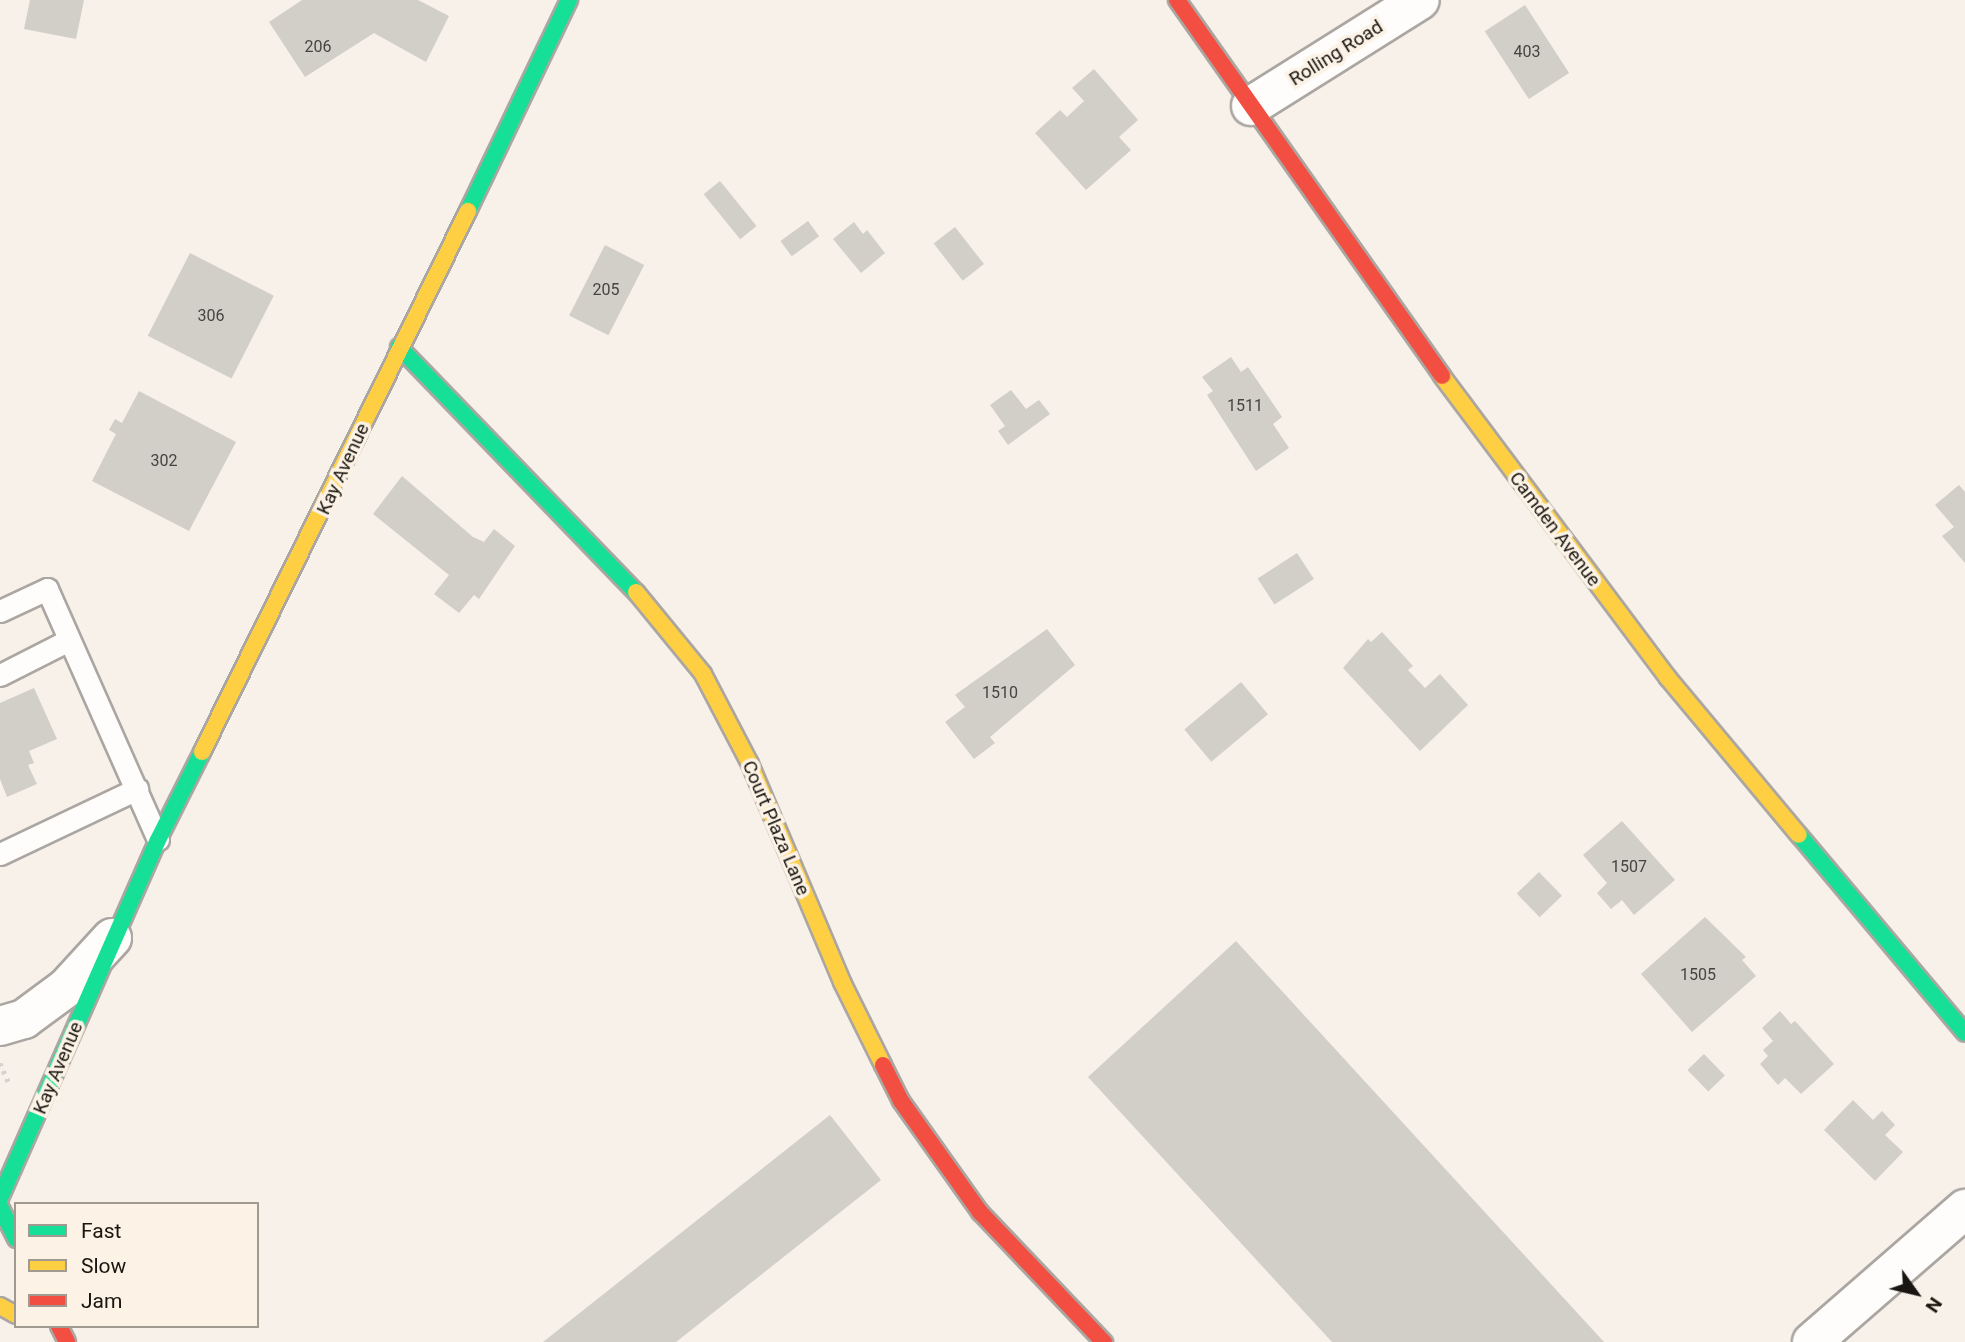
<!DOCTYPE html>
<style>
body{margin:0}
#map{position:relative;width:1965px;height:1342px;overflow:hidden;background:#f7f1ea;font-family:Roboto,sans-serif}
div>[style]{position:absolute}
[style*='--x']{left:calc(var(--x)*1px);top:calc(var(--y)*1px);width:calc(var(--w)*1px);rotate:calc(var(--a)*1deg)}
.building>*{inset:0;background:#d2cec8;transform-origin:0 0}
.path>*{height:4.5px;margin-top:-2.25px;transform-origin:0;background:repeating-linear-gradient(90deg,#d5d3d0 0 3.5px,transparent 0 8.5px)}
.roads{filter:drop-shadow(2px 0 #aba6a1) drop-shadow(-2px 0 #aba6a1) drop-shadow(0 2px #aba6a1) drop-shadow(0 -2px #aba6a1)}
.lane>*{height:21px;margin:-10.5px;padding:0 10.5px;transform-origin:10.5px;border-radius:10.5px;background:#fefdfc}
.street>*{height:38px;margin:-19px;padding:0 19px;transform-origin:19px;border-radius:19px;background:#fefdfc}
.fast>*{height:16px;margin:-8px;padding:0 8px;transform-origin:8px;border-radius:8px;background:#16e098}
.slow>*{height:16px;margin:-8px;padding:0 8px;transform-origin:8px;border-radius:8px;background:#ffcf43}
.jam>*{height:16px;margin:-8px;padding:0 8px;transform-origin:8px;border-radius:8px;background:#f24e42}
span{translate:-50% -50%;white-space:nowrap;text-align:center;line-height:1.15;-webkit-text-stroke:7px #fcf2e5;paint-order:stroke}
.number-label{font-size:16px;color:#47433f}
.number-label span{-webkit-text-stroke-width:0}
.street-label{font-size:19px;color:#191511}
.legend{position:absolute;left:14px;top:1202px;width:245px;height:126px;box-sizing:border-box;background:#fcf2e5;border:2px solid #a19a90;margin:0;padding:9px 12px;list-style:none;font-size:21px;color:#191511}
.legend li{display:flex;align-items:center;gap:14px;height:35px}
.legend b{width:35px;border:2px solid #a19a90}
.north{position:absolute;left:1881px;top:1258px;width:70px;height:70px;-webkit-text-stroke:5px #fcf2e5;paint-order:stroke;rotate:124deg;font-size:19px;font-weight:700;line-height:28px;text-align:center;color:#191511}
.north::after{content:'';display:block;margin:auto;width:24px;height:32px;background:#191511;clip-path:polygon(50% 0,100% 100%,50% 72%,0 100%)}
</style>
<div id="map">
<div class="building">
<i style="clip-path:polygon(30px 0,84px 0,76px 39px,24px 29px)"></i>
<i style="clip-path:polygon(302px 0,418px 0,449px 16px,426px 62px,374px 33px,305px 77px,269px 22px)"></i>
<i style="left:1525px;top:5px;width:81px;height:48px;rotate:57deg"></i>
<i style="clip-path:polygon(1094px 69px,1138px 120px,1119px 137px,1131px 150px,1086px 190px,1035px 133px,1060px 110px,1067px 117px,1084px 101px,1072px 88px)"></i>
<i style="left:720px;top:181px;width:58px;height:21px;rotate:51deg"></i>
<i style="left:808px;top:221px;width:19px;height:34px;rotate:54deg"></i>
<i style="clip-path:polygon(854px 222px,863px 234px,867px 230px,885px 253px,861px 273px,833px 239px)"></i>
<i style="left:955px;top:227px;width:47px;height:27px;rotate:52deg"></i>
<i style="left:605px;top:245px;width:44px;height:79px;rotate:27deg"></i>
<i style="left:190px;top:253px;width:94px;height:93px;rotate:27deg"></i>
<i style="clip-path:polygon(1231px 357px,1241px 372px,1248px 367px,1282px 417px,1273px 424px,1289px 448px,1256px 471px,1207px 395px,1213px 391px,1202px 377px)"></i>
<i style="clip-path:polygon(1011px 390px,1026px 409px,1039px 400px,1050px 414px,1008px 445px,998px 431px,1005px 426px,990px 405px)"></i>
<i style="clip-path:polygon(139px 391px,236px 442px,189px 531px,92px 481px,116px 434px,109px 430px,115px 419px,122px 423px)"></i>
<i style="clip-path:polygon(402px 476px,473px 537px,484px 542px,494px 529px,515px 546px,479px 599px,474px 595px,459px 613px,434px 594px,449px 575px,373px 514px)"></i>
<i style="clip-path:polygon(1959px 485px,1965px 492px,1965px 563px,1942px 536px,1954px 527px,1935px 505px)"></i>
<i style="left:1297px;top:553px;width:31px;height:47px;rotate:57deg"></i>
<i style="clip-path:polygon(1047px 629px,1075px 665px,990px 737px,995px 743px,974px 759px,945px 722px,965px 707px,955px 695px)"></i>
<i style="clip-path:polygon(1382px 632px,1413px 666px,1408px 670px,1425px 688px,1440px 674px,1468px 705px,1420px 751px,1343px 668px,1368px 639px,1371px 642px)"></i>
<i style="left:1241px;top:682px;width:42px;height:74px;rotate:50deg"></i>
<i style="clip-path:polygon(34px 688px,57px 739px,29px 751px,34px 763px,28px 765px,37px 784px,7px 797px,0 779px,0 703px)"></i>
<i style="clip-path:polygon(1622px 821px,1675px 880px,1634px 915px,1622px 900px,1611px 909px,1597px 893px,1607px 883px,1583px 855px)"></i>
<i style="left:1539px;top:872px;width:33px;height:31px;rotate:46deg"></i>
<i style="clip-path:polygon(1705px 917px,1746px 957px,1742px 960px,1756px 976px,1692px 1032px,1641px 974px)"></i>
<i style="clip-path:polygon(1236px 941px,1604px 1342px,1332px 1342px,1088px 1077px)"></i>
<i style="clip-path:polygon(1780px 1011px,1791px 1024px,1795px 1021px,1834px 1064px,1801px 1094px,1785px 1078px,1778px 1085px,1760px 1064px,1768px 1056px,1763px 1050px,1773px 1041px,1762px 1028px)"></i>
<i style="left:1704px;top:1054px;width:30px;height:23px;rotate:46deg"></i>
<i style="clip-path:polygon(1853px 1100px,1873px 1120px,1882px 1111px,1895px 1125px,1885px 1135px,1903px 1152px,1875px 1181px,1824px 1130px)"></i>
<i style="clip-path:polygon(830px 1115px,881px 1180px,676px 1342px,543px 1342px)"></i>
</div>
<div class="path">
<i style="--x:0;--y:1063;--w:24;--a:66"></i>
</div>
<div class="roads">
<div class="lane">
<i style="--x:0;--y:611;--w:52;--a:-25.1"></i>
<i style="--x:47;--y:589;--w:274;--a:66.1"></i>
<i style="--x:0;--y:675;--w:77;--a:-26.9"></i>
<i style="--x:0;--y:854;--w:152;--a:-25.4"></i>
</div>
<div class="street">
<i style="--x:1251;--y:106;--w:199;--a:-32.1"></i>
<i style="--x:0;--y:1026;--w:25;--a:-16"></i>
<i style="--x:24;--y:1019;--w:52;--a:-36.4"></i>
<i style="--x:66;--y:988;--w:68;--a:-47.4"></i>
<i style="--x:1812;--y:1342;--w:203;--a:-41"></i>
</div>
<div class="fast">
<i style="--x:468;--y:211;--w:234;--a:-64.4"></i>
<i style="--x:399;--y:347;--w:341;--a:46"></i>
<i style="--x:1799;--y:835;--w:258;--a:50"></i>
<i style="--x:0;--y:1198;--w:391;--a:-66.2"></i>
<i style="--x:158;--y:840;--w:98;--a:-63.4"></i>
<i style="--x:0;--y:1207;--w:36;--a:63"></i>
</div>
<div class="slow">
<i style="--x:1442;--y:376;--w:377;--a:53.2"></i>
<i style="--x:1668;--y:678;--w:204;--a:50.2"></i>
<i style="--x:636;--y:592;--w:106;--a:50.7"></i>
<i style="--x:703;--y:674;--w:102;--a:62.4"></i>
<i style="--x:750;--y:764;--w:237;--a:67.1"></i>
<i style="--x:842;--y:982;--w:93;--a:63.7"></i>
<i style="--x:202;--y:752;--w:603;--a:-63.82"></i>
<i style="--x:0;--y:1306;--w:18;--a:29"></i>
</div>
<div class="jam">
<i style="--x:1177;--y:0;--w:460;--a:54.8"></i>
<i style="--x:883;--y:1065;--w:40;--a:63.4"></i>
<i style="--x:901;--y:1101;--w:136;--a:54.6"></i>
<i style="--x:980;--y:1212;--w:180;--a:46.4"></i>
<i style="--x:59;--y:1326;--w:18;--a:63"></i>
</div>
</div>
<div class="number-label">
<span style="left:318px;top:47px">206</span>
<span style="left:1527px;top:52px">403</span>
<span style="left:606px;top:290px">205</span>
<span style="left:211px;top:316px">306</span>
<span style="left:1245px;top:406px">1511</span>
<span style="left:164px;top:461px">302</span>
<span style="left:1000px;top:693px">1510</span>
<span style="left:1629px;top:867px">1507</span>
<span style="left:1698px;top:975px">1505</span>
</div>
<div class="street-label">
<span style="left:1336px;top:53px;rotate:-32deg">Rolling Road</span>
<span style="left:343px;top:469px;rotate:-65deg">Kay Avenue</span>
<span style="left:1555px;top:529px;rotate:53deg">Camden Avenue</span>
<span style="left:776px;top:828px;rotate:67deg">Court Plaza Lane</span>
<span style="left:58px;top:1068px;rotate:-67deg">Kay Avenue</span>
</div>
<ul class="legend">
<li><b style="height:9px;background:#16e098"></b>Fast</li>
<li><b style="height:9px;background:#ffcf43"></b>Slow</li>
<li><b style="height:9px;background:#f24e42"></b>Jam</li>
</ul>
<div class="north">N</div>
</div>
